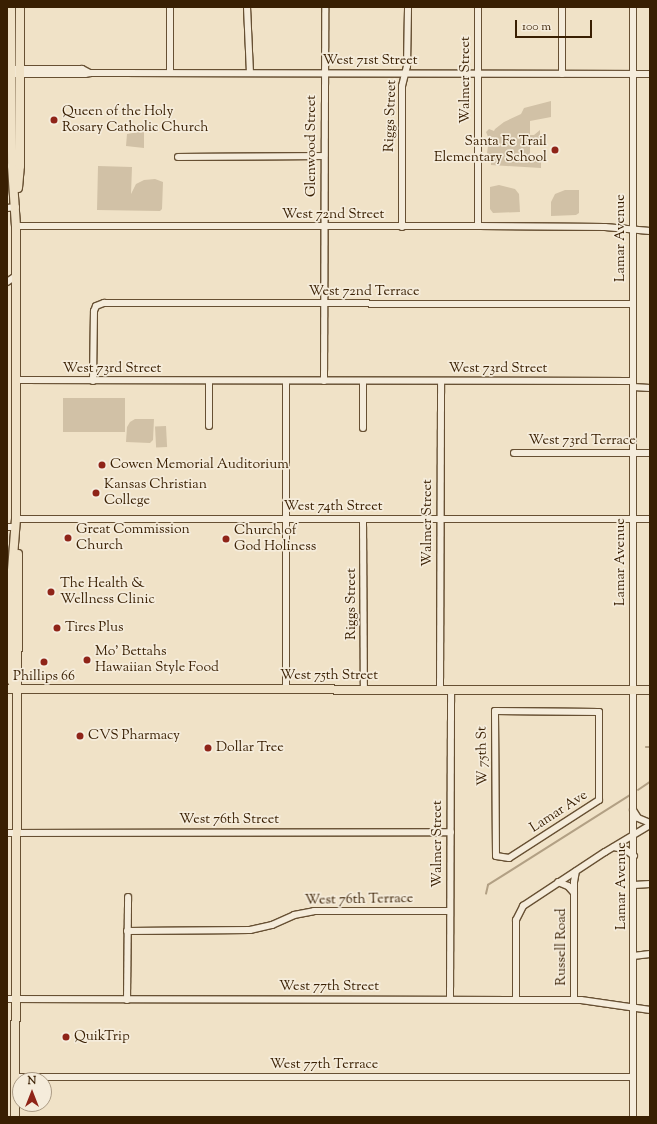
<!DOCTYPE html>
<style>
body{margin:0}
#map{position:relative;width:657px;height:1124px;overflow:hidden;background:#f0e2c7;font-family:"Sorts Mill Goudy",serif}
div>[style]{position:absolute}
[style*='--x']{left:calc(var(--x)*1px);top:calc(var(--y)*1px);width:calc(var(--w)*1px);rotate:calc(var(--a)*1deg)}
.green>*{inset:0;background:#d1c1a6;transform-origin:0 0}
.stream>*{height:1.5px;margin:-0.75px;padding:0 0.75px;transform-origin:0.75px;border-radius:0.75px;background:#b2a084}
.roads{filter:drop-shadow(1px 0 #675033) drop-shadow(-1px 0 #675033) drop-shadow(0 1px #675033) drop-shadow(0 -1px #675033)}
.minor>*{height:6px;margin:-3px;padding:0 3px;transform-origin:3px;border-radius:3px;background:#f5ecdb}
.major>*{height:8px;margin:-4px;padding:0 4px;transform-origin:4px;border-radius:4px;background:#f0e2c7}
.dots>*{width:11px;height:11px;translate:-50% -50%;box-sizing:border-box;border:2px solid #f5ecdb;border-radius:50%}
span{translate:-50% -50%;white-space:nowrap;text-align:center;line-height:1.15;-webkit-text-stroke:3.5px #f5ecdb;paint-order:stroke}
.street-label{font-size:14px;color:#391f02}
.poi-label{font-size:14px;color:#391f02}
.left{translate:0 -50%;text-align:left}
.right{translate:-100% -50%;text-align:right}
.frame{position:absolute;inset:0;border:8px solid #391f02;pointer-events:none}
.north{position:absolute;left:12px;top:1072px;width:40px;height:40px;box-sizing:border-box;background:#f5ecdb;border:1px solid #aa9a84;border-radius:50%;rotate:0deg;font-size:11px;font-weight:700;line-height:16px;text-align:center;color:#391f02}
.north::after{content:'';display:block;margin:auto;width:14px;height:18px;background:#8f2418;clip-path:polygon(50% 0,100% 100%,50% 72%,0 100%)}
.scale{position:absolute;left:515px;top:20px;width:77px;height:18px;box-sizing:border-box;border:2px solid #391f02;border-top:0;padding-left:5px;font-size:12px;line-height:14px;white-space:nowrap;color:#391f02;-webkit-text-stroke:3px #f5ecdb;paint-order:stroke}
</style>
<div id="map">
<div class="green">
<i style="clip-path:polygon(551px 101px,551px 117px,530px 121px,530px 135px,534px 135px,540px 130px,540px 140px,530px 140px,530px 163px,541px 158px,541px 168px,491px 165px,491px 161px,487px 153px,489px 139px,486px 132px,489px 129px,494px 131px,495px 129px,504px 122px,521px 114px,524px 108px)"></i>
<i style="clip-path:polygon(144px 131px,144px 148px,126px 146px,127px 134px)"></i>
<i style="clip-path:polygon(98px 166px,132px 167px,131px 194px,136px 184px,144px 180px,155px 179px,163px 182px,162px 209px,160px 211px,97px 210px)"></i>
<i style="clip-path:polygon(499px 185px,515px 189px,519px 194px,520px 212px,493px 213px,490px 209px,490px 187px)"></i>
<i style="clip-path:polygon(565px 190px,579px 190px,579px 213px,576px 215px,551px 216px,551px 202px,555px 194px)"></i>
<i style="left:63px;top:398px;width:62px;height:34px"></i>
<i style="clip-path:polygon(135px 419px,154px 419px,153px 440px,150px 443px,126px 442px,127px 427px,130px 422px)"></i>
<i style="left:166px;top:426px;width:21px;height:11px;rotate:87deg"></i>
</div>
<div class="stream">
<i style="--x:646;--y:747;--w:4;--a:0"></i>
<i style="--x:638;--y:790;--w:14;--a:-34"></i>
<i style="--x:486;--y:894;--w:9;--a:-77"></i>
<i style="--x:488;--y:885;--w:167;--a:-32.3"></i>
</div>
<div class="roads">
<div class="minor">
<i style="--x:170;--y:7;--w:66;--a:90"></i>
<i style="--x:247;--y:7;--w:66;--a:87.4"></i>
<i style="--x:478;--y:7;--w:219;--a:90"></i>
<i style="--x:562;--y:7;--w:67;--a:90"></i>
<i style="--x:633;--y:7;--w:1110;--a:90"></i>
<i style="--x:7;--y:69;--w:75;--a:0"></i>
<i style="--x:82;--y:69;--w:9;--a:27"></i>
<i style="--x:7;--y:74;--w:78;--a:0"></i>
<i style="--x:85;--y:74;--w:5;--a:-11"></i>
<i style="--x:90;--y:73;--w:26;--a:0"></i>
<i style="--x:116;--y:73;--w:534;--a:0.11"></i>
<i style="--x:178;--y:157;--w:146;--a:-0.4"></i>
<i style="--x:7;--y:208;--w:9;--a:-6"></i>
<i style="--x:16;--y:226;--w:462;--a:0"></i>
<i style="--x:478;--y:226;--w:127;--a:0.5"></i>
<i style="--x:605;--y:227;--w:45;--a:5.1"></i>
<i style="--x:402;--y:227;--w:141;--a:-90"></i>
<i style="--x:402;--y:86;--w:21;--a:-76"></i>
<i style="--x:407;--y:66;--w:59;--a:-89"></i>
<i style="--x:7;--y:282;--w:11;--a:-34"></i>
<i style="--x:16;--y:380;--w:617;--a:0.09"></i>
<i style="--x:93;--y:381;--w:70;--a:-89.2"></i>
<i style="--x:94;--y:311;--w:5;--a:-68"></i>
<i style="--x:96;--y:306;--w:9;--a:-21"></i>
<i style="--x:104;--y:303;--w:529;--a:0.11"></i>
<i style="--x:209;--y:381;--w:45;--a:90"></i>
<i style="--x:286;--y:381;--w:308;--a:90"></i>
<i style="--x:324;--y:381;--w:374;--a:-89.8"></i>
<i style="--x:633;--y:387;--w:17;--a:3"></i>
<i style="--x:363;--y:428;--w:47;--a:-90"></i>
<i style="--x:514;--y:453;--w:136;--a:0"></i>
<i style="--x:16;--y:519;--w:634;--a:0"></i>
<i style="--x:363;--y:520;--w:169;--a:89.7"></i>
<i style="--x:7;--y:527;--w:9;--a:0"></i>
<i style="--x:440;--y:690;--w:309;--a:-89.8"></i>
<i style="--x:495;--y:711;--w:104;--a:0.6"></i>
<i style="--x:599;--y:712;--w:88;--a:90"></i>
<i style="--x:599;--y:800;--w:107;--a:147.2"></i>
<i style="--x:509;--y:858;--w:13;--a:-171"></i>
<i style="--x:496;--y:856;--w:145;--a:-90.4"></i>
<i style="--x:633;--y:810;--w:9;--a:58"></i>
<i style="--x:638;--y:818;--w:13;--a:23"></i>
<i style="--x:7;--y:833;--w:444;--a:-0.1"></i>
<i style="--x:614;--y:847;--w:12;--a:14"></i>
<i style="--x:626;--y:850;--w:10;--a:37"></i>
<i style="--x:558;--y:882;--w:11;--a:22"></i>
<i style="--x:568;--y:886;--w:9;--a:49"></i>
<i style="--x:634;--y:885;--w:16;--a:-4"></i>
<i style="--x:127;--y:931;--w:123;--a:-0.5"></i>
<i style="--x:250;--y:930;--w:23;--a:-13"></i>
<i style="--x:272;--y:925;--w:24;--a:-24"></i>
<i style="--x:294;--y:915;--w:20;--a:-11"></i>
<i style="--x:314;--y:911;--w:136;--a:0"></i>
<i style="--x:633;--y:956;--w:17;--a:-7"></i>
<i style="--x:7;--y:999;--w:574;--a:0.1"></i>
<i style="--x:581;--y:1000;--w:70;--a:8.2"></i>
<i style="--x:450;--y:999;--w:309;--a:-89.8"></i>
<i style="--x:516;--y:999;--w:79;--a:-90"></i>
<i style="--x:516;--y:920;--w:16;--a:-63"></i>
<i style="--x:523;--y:906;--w:98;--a:-33.4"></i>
<i style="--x:605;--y:852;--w:52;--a:-31"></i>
<i style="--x:127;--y:1000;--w:103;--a:-89.4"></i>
<i style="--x:574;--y:1000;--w:118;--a:-90"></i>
<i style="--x:574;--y:882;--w:11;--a:-80"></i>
<i style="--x:15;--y:1077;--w:618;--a:0"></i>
</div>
<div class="major">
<i style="--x:11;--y:7;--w:159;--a:89.6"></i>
<i style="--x:12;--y:166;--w:60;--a:86.2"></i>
<i style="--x:16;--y:226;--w:293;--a:90"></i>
<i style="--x:16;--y:519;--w:76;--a:94.5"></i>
<i style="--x:10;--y:595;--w:83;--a:90"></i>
<i style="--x:10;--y:678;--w:13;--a:61"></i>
<i style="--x:18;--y:188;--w:22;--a:-85"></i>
<i style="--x:20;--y:166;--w:159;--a:-90"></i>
<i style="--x:7;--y:689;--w:643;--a:0.09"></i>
<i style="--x:15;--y:1117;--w:563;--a:-89.69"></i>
</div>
</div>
<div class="dots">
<i style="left:54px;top:120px;background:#8f2418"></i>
<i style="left:555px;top:150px;background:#8f2418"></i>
<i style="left:102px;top:465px;background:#8f2418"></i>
<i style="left:96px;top:493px;background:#8f2418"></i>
<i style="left:68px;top:538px;background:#8f2418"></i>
<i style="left:226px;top:539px;background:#8f2418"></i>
<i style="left:51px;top:592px;background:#8f2418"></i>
<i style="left:57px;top:628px;background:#8f2418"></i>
<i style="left:87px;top:660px;background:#8f2418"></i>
<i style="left:44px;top:662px;background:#8f2418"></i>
<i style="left:80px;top:736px;background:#8f2418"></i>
<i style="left:208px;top:748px;background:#8f2418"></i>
<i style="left:66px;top:1037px;background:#8f2418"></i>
</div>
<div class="street-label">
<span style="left:370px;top:61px">West 71st Street</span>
<span style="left:466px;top:80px;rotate:-90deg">Walmer Street</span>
<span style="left:391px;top:116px;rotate:-88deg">Riggs Street</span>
<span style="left:312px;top:146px;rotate:-90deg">Glenwood Street</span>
<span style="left:333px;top:215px">West 72nd Street</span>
<span style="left:621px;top:238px;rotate:-90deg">Lamar Avenue</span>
<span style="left:364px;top:292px">West 72nd Terrace</span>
<span style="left:112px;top:369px">West 73rd Street</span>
<span style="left:498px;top:369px">West 73rd Street</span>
<span style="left:582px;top:441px">West 73rd Terrace</span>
<span style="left:333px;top:507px">West 74th Street</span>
<span style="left:428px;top:523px;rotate:-90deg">Walmer Street</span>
<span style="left:621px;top:562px;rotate:-90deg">Lamar Avenue</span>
<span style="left:352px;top:604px;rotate:-90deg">Riggs Street</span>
<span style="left:329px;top:676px">West 75th Street</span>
<span style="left:483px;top:756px;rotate:-91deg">W 75th St</span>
<span style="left:559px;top:812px;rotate:-33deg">Lamar Ave</span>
<span style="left:229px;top:820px">West 76th Street</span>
<span style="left:438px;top:844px;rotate:-90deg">Walmer Street</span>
<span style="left:622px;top:886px;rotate:-90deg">Lamar Avenue</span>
<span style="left:359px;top:900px;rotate:-1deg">West 76th Terrace</span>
<span style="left:562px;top:947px;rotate:-90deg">Russell Road</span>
<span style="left:329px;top:987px">West 77th Street</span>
<span style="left:324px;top:1065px">West 77th Terrace</span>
</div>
<div class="poi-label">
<span class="left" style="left:62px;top:120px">Queen of the Holy<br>Rosary Catholic Church</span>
<span class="right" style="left:547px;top:150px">Santa Fe Trail<br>Elementary School</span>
<span class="left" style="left:110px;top:465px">Cowen Memorial Auditorium</span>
<span class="left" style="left:104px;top:493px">Kansas Christian<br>College</span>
<span class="left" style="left:76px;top:538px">Great Commission<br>Church</span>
<span class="left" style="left:234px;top:539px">Church of<br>God Holiness</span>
<span class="left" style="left:60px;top:592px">The Health &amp;<br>Wellness Clinic</span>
<span class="left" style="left:65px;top:628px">Tires Plus</span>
<span class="left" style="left:95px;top:660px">Mo' Bettahs<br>Hawaiian Style Food</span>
<span style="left:44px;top:677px">Phillips 66</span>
<span class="left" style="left:88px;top:736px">CVS Pharmacy</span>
<span class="left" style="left:216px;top:748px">Dollar Tree</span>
<span class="left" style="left:74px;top:1037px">QuikTrip</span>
</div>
<div class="frame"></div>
<div class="north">N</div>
<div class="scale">100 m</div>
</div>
